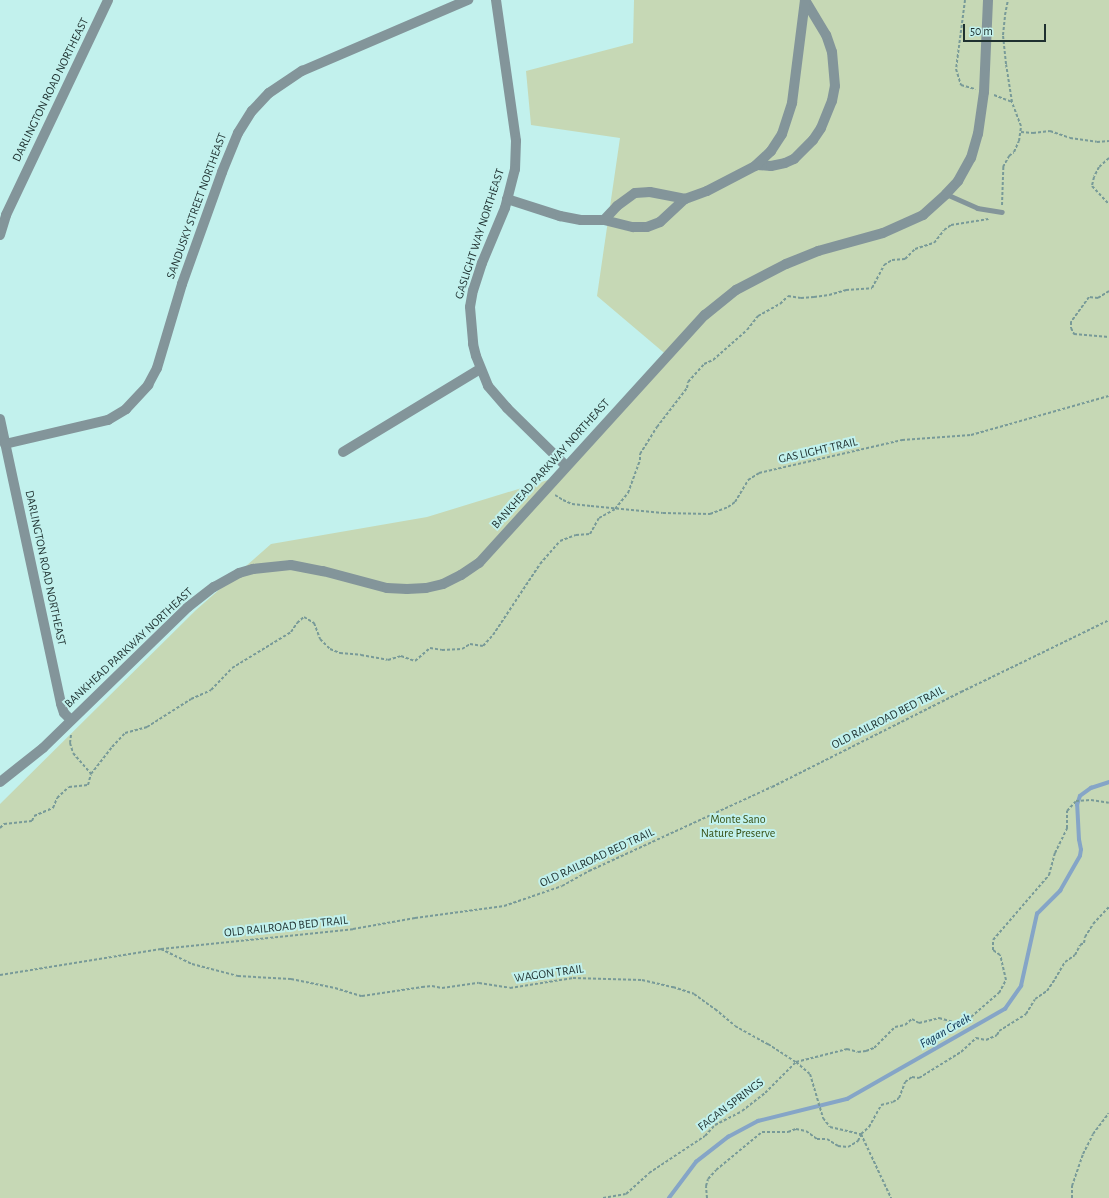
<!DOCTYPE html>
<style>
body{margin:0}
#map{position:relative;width:1109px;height:1198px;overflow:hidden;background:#c2f1ed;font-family:"Alegreya Sans",sans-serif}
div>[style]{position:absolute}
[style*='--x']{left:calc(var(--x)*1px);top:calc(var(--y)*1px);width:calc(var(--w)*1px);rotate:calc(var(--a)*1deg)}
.green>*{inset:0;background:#c6d8b5}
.stream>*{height:3.5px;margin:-1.75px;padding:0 1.75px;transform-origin:1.75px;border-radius:1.75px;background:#85a5c7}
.path>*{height:2px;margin-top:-1px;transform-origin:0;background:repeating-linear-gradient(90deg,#789a98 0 3px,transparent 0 5px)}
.service>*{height:5px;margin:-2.5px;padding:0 2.5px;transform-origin:2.5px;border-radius:2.5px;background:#83959a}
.minor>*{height:10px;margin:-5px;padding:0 5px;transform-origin:5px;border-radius:5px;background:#83959a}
.tertiary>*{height:10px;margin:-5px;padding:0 5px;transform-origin:5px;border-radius:5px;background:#83959a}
span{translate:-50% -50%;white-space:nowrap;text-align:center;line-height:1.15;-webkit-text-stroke:4px #c2f1ed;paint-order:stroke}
.street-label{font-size:12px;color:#1e302f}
.park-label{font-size:12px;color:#344e12}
.water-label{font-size:13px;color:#0b3051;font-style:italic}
.scale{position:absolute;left:963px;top:24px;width:83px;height:18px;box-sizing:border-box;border:2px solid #1e302f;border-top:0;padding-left:5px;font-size:12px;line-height:14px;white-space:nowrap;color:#1e302f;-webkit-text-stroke:3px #c2f1ed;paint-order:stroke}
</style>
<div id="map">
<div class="green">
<i style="clip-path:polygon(634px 0,1109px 0,1109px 1198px,0 1198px,0 804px,196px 610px,271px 544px,427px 517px,564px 475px,669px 357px,597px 296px,620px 138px,531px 125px,526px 71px,633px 43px)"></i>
</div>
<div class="stream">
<i style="--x:669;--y:1198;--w:45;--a:-53.1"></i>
<i style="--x:696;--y:1162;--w:41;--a:-38"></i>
<i style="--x:728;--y:1137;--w:34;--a:-28"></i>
<i style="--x:758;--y:1121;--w:92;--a:-13.9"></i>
<i style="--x:847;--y:1099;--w:182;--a:-29.7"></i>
<i style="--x:1005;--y:1009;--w:28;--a:-55"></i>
<i style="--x:1021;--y:986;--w:74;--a:-77.5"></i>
<i style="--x:1037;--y:914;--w:33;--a:-45"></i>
<i style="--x:1060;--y:891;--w:40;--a:-60.3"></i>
<i style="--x:1080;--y:856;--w:6;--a:-81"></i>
<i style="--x:1081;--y:850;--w:10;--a:-101"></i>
<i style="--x:1079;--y:840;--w:35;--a:-93"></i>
<i style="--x:1077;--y:805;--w:9;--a:-72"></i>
<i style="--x:1080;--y:796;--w:14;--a:-36"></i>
<i style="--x:1091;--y:788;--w:19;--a:-18"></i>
</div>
<div class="path">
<i style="--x:965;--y:0;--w:70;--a:97.4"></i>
<i style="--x:956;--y:69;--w:17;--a:73"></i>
<i style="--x:961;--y:85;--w:15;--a:16"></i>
<i style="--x:994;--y:95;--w:19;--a:21"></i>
<i style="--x:1021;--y:132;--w:12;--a:5"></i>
<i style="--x:1033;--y:133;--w:17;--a:-7"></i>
<i style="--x:1050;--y:131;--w:21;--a:19"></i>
<i style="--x:1070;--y:138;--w:27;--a:8"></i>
<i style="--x:1097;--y:142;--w:12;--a:-5"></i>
<i style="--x:1109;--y:158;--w:13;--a:138"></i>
<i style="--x:1099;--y:167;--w:11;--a:117"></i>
<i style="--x:1094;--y:177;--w:9;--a:103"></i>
<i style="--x:1092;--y:186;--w:25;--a:47"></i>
<i style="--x:1002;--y:205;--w:38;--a:-88"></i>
<i style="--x:1003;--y:167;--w:13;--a:-61"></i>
<i style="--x:1009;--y:156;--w:6;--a:-39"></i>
<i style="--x:1014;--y:152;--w:12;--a:-66"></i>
<i style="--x:1019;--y:141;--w:15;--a:-82"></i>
<i style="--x:1021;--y:126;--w:26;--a:-111"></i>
<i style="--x:1012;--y:102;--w:38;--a:-99"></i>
<i style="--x:1006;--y:64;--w:29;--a:-96"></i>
<i style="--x:1003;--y:35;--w:20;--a:-84"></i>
<i style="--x:1005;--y:15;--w:15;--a:-79"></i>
<i style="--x:1109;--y:291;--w:13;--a:148"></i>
<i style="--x:1098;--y:298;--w:9;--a:-174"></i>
<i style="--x:1089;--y:297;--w:31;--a:126"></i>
<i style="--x:1071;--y:322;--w:6;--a:90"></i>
<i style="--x:1071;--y:328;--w:7;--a:63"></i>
<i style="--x:1074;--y:334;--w:35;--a:5"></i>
<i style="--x:555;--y:495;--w:9;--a:32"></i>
<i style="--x:563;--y:500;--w:10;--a:24"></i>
<i style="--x:572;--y:504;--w:19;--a:6"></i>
<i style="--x:591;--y:506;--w:72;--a:5.6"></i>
<i style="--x:663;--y:513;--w:47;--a:1.2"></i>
<i style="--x:710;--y:514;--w:19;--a:-21"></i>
<i style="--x:728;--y:507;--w:9;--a:-36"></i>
<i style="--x:735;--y:502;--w:26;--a:-59"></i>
<i style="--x:748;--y:480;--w:13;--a:-32"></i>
<i style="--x:759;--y:473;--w:147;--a:-13"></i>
<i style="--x:902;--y:440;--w:69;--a:-4.1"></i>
<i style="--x:971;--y:435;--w:143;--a:-15.8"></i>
<i style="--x:71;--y:735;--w:8;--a:97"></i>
<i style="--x:70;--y:743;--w:10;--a:73"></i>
<i style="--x:73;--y:753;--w:28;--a:49"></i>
<i style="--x:0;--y:828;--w:6;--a:-45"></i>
<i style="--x:4;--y:824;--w:28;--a:-6"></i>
<i style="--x:32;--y:821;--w:5;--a:-68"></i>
<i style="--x:34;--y:816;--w:21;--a:-23"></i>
<i style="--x:53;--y:808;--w:11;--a:-68"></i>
<i style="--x:57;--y:798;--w:16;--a:-43"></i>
<i style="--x:69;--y:787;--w:19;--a:-6"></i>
<i style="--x:88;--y:785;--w:11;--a:-75"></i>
<i style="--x:91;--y:774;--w:34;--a:-52"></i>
<i style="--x:112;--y:747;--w:19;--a:-47"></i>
<i style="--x:125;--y:733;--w:23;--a:-15"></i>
<i style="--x:147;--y:727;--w:52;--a:-32.5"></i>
<i style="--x:191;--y:699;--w:22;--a:-24"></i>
<i style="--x:211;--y:690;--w:30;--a:-46"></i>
<i style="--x:232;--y:668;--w:69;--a:-31.4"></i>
<i style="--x:291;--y:632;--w:11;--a:-56"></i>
<i style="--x:297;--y:623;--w:9;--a:-41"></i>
<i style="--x:304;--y:617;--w:12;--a:31"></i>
<i style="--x:314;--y:623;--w:17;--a:69"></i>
<i style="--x:320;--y:639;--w:14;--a:45"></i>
<i style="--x:330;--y:649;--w:11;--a:22"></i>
<i style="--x:340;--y:653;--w:21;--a:5"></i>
<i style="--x:361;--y:655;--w:27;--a:10"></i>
<i style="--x:388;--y:660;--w:14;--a:-17"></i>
<i style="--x:401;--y:656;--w:15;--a:20"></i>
<i style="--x:415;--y:661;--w:20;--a:-41"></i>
<i style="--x:430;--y:648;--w:12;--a:9"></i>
<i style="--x:442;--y:650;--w:20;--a:-3"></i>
<i style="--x:462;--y:649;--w:9;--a:-32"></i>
<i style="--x:470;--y:644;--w:13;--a:9"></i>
<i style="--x:483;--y:646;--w:15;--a:-48"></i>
<i style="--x:493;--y:635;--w:85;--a:-56.5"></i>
<i style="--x:540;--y:564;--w:30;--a:-49"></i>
<i style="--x:560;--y:541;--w:17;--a:-21"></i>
<i style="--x:576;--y:535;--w:14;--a:-4"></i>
<i style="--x:590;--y:534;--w:18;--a:-61"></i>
<i style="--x:599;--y:518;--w:18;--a:-29"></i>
<i style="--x:615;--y:509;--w:21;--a:-51"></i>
<i style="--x:628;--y:493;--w:35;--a:-70"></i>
<i style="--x:640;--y:460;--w:6;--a:-90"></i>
<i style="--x:640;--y:454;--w:32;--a:-58"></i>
<i style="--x:657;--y:427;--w:49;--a:-52.4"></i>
<i style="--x:687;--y:388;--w:6;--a:-81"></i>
<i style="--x:688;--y:382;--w:24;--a:-48"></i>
<i style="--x:704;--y:364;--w:10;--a:-24"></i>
<i style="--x:713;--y:360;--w:45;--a:-41.4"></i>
<i style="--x:747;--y:330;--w:18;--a:-52"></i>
<i style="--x:758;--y:316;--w:25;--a:-29"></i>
<i style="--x:780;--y:304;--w:11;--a:-45"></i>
<i style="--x:788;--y:296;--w:13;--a:9"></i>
<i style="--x:801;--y:298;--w:13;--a:-4"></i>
<i style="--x:814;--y:297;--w:15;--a:-8"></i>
<i style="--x:829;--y:295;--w:18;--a:-16"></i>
<i style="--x:846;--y:290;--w:26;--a:-4"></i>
<i style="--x:872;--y:288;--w:26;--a:-62"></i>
<i style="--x:884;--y:265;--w:9;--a:-32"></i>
<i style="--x:892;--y:260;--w:13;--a:-4"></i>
<i style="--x:905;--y:259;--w:14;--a:-45"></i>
<i style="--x:915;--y:249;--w:20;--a:-18"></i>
<i style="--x:934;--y:243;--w:16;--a:-52"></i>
<i style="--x:944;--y:230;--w:9;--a:-36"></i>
<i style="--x:951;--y:225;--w:38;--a:-9"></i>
<i style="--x:161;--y:949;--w:34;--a:26"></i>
<i style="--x:192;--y:964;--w:48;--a:14.6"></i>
<i style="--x:238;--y:976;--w:53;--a:3.2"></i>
<i style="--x:291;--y:979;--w:45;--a:11.6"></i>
<i style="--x:335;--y:988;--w:28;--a:17"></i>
<i style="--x:362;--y:996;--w:61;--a:-8.5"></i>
<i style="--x:422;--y:987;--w:10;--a:-6"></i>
<i style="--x:432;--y:986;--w:10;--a:11"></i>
<i style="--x:442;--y:988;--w:37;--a:-8"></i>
<i style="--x:479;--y:983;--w:31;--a:9"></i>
<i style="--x:510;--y:988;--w:64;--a:-9"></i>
<i style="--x:573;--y:978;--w:69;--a:1.7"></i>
<i style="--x:642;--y:980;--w:32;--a:13"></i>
<i style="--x:673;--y:987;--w:22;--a:18"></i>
<i style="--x:694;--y:994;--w:26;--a:36"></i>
<i style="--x:715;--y:1009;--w:26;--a:40"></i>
<i style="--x:735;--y:1026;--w:38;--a:29"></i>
<i style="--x:768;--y:1044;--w:33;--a:33"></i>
<i style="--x:796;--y:1062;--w:18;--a:41"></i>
<i style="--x:810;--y:1074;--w:46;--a:73.5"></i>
<i style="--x:823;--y:1118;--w:11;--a:52"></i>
<i style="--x:830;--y:1127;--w:32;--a:13"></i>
<i style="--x:861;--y:1134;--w:71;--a:64.9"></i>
<i style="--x:0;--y:975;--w:163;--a:-9.2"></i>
<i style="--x:161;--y:949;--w:193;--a:-5.9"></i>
<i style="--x:353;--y:929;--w:63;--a:-10.1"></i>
<i style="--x:415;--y:918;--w:90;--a:-7.7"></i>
<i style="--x:504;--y:906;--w:61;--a:-19"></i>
<i style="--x:562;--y:886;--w:31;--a:-29"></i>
<i style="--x:589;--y:871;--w:201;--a:-24.7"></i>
<i style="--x:772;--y:787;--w:212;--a:-26.7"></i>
<i style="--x:961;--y:692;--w:165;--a:-25.9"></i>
<i style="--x:603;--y:1198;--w:23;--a:-10"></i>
<i style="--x:626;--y:1194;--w:31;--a:-42"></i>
<i style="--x:649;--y:1173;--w:67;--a:-33.5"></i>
<i style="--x:705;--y:1136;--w:15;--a:-48"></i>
<i style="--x:715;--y:1125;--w:30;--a:-27"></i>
<i style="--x:742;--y:1111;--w:29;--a:-38"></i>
<i style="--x:765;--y:1093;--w:44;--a:-45"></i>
<i style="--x:796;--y:1062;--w:53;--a:-14.3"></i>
<i style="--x:847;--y:1049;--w:11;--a:15"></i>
<i style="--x:858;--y:1052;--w:8;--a:-7"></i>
<i style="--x:866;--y:1051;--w:9;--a:-21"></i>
<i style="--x:874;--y:1048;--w:30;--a:-45"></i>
<i style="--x:895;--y:1027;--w:10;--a:-11"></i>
<i style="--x:905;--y:1025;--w:9;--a:-41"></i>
<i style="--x:912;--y:1019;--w:8;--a:30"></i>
<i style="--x:919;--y:1023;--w:21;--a:-14"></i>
<i style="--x:939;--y:1018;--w:22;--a:16"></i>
<i style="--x:960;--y:1024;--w:13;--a:-32"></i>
<i style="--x:971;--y:1017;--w:37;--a:-41"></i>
<i style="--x:999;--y:993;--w:15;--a:-62"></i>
<i style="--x:1006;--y:980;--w:26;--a:-103"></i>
<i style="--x:1000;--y:955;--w:9;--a:-144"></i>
<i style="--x:993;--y:950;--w:10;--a:-90"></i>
<i style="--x:993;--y:940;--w:86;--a:-49.3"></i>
<i style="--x:1049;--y:875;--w:23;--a:-75"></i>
<i style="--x:1055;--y:853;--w:28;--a:-64"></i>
<i style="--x:1067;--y:828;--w:17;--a:-90"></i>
<i style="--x:1067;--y:811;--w:13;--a:-48"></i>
<i style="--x:1076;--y:801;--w:15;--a:-4"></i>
<i style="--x:1091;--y:800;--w:18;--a:9"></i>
<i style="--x:707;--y:1198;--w:12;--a:-95"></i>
<i style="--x:706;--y:1186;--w:7;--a:-74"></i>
<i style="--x:708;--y:1179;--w:12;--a:-48"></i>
<i style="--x:716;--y:1170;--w:60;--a:-39.6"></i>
<i style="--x:762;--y:1132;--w:26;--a:0"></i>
<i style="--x:788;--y:1132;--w:9;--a:-21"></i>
<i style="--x:796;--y:1129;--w:10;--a:11"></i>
<i style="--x:806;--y:1131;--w:14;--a:36"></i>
<i style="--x:817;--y:1139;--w:10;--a:0"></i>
<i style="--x:827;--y:1139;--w:13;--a:32"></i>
<i style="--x:838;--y:1146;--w:10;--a:6"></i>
<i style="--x:848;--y:1147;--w:12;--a:-31"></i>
<i style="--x:858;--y:1141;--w:8;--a:-67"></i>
<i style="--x:861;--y:1134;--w:11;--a:-41"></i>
<i style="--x:869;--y:1127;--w:25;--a:-61"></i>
<i style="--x:881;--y:1105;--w:12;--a:-14"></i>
<i style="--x:893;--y:1102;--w:7;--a:-34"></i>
<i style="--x:899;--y:1098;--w:17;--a:-69"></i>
<i style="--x:905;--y:1082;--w:9;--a:-36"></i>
<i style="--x:912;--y:1077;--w:7;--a:8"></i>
<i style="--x:919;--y:1078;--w:49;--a:-31.8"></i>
<i style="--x:961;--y:1052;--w:21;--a:-43"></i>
<i style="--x:976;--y:1038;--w:10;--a:11"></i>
<i style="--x:986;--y:1040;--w:12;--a:-24"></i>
<i style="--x:997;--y:1035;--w:4;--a:-63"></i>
<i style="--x:999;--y:1031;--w:32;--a:-32"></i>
<i style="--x:1026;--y:1014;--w:17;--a:-59"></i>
<i style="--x:1035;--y:999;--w:14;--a:-34"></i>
<i style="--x:1047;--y:991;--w:14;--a:-56"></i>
<i style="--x:1055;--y:979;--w:20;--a:-60"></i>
<i style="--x:1065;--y:962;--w:12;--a:-35"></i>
<i style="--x:1075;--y:955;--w:11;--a:-63"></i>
<i style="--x:1080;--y:945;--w:4;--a:-27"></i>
<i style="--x:1084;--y:943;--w:6;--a:-81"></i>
<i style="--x:1085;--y:937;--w:15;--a:-58"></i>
<i style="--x:1093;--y:924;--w:23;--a:-47"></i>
<i style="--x:1072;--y:1198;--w:12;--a:-90"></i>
<i style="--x:1072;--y:1186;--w:34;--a:-71"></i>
<i style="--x:1083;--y:1154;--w:22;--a:-63"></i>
<i style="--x:1093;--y:1134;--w:26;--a:-53"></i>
</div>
<div class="service">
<i style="--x:946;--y:194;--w:34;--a:24"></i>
<i style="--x:977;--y:208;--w:25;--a:9"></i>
</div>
<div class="minor">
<i style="--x:496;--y:0;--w:142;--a:81.9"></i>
<i style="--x:516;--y:141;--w:28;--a:92"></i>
<i style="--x:515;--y:169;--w:40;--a:104.4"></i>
<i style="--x:505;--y:208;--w:60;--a:112.7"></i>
<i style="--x:482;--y:263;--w:28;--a:108"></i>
<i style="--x:473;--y:290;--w:17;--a:100"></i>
<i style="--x:470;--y:307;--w:37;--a:85"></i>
<i style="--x:473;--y:344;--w:12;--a:76"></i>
<i style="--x:476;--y:356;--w:32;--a:68"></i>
<i style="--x:488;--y:386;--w:29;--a:49"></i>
<i style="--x:507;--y:408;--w:83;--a:44.5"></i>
<i style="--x:757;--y:165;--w:14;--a:4"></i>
<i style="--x:771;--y:166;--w:14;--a:-12"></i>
<i style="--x:785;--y:163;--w:10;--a:-24"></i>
<i style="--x:794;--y:159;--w:27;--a:-45"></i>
<i style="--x:813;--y:140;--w:14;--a:-56"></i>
<i style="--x:821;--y:128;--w:29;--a:-68"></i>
<i style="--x:832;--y:101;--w:15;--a:-79"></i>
<i style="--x:835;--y:86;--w:34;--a:-95"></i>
<i style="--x:832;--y:52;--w:18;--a:-109"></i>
<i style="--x:826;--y:35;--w:41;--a:-121"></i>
<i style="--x:507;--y:199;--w:56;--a:17.8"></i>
<i style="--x:560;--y:216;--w:21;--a:11"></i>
<i style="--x:581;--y:220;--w:23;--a:0"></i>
<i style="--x:604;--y:220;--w:30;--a:14"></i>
<i style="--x:633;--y:227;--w:14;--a:0"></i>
<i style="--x:647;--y:227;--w:14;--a:-21"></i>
<i style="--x:660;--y:222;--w:34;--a:-43"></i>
<i style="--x:685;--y:199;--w:23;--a:-20"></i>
<i style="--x:707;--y:191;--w:54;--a:-27.5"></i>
<i style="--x:755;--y:166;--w:22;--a:-43"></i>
<i style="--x:771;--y:151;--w:20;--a:-57"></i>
<i style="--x:782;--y:134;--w:33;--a:-72"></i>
<i style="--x:792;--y:103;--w:104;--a:-82.8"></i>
<i style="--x:604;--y:220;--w:19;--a:-47"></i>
<i style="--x:617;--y:206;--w:22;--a:-36"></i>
<i style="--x:635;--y:193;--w:15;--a:-4"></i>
<i style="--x:650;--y:192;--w:36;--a:11"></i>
<i style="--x:0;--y:235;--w:21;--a:-73"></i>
<i style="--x:6;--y:215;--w:238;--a:-64.6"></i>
<i style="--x:0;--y:419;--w:291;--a:77.9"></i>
<i style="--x:61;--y:704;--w:9;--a:72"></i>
<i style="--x:64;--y:713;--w:10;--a:45"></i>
<i style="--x:5;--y:444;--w:106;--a:-13.1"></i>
<i style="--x:108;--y:420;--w:21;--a:-31"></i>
<i style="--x:126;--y:409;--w:33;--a:-47"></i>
<i style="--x:148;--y:385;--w:19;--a:-62"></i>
<i style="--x:157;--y:368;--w:88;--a:-73.4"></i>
<i style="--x:182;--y:284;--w:119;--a:-70.3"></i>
<i style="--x:222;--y:172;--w:42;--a:-67.7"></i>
<i style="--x:238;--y:133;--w:26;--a:-58"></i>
<i style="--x:252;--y:111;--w:25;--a:-47"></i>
<i style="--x:269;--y:93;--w:40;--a:-34"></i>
<i style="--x:302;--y:71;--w:181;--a:-23.2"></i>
<i style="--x:343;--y:452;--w:160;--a:-31.2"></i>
</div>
<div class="tertiary">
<i style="--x:0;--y:782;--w:55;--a:-38.3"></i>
<i style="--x:43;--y:748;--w:202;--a:-44.2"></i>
<i style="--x:188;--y:607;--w:33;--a:-38"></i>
<i style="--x:214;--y:587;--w:29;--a:-29"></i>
<i style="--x:239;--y:573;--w:15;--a:-16"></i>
<i style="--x:253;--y:569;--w:38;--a:-6"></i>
<i style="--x:291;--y:565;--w:33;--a:11"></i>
<i style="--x:323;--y:571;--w:66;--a:14.9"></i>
<i style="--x:387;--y:588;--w:20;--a:3"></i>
<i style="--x:407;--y:589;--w:19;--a:-3"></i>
<i style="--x:426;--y:588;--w:17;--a:-13"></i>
<i style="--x:443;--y:584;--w:20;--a:-27"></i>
<i style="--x:461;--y:575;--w:22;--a:-34"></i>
<i style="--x:479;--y:563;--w:336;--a:-47.7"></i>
<i style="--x:705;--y:315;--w:40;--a:-39"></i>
<i style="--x:736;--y:290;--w:56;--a:-27.5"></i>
<i style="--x:786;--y:264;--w:35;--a:-22"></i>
<i style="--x:818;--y:251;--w:67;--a:-15.5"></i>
<i style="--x:883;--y:233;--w:44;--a:-24.2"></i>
<i style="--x:923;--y:215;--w:31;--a:-42"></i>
<i style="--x:946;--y:194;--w:18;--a:-47"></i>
<i style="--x:958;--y:181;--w:26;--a:-61"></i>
<i style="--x:971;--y:158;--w:25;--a:-74"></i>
<i style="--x:978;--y:134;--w:42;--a:-81.9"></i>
<i style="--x:984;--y:92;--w:92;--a:-87.5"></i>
</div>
<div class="street-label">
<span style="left:51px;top:90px;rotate:-64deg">DARLINGTON ROAD NORTHEAST</span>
<span style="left:197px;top:206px;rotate:-70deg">SANDUSKY STREET NORTHEAST</span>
<span style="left:480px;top:234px;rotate:-72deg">GASLIGHT WAY NORTHEAST</span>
<span style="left:818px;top:451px;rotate:-13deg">GAS LIGHT TRAIL</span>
<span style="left:551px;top:464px;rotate:-48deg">BANKHEAD PARKWAY NORTHEAST</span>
<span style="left:45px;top:568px;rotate:78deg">DARLINGTON ROAD NORTHEAST</span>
<span style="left:129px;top:648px;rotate:-43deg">BANKHEAD PARKWAY NORTHEAST</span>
<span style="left:888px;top:718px;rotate:-27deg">OLD RAILROAD BED TRAIL</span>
<span style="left:597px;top:858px;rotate:-25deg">OLD RAILROAD BED TRAIL</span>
<span style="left:286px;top:927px;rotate:-6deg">OLD RAILROAD BED TRAIL</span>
<span style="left:549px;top:974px;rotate:-8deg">WAGON TRAIL</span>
<span style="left:731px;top:1105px;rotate:-37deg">FAGAN SPRINGS</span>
</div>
<div class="park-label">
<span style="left:738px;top:827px">Monte Sano<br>Nature Preserve</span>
</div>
<div class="water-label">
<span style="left:946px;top:1032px;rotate:-30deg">Fagan Creek</span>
</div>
<div class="scale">50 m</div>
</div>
